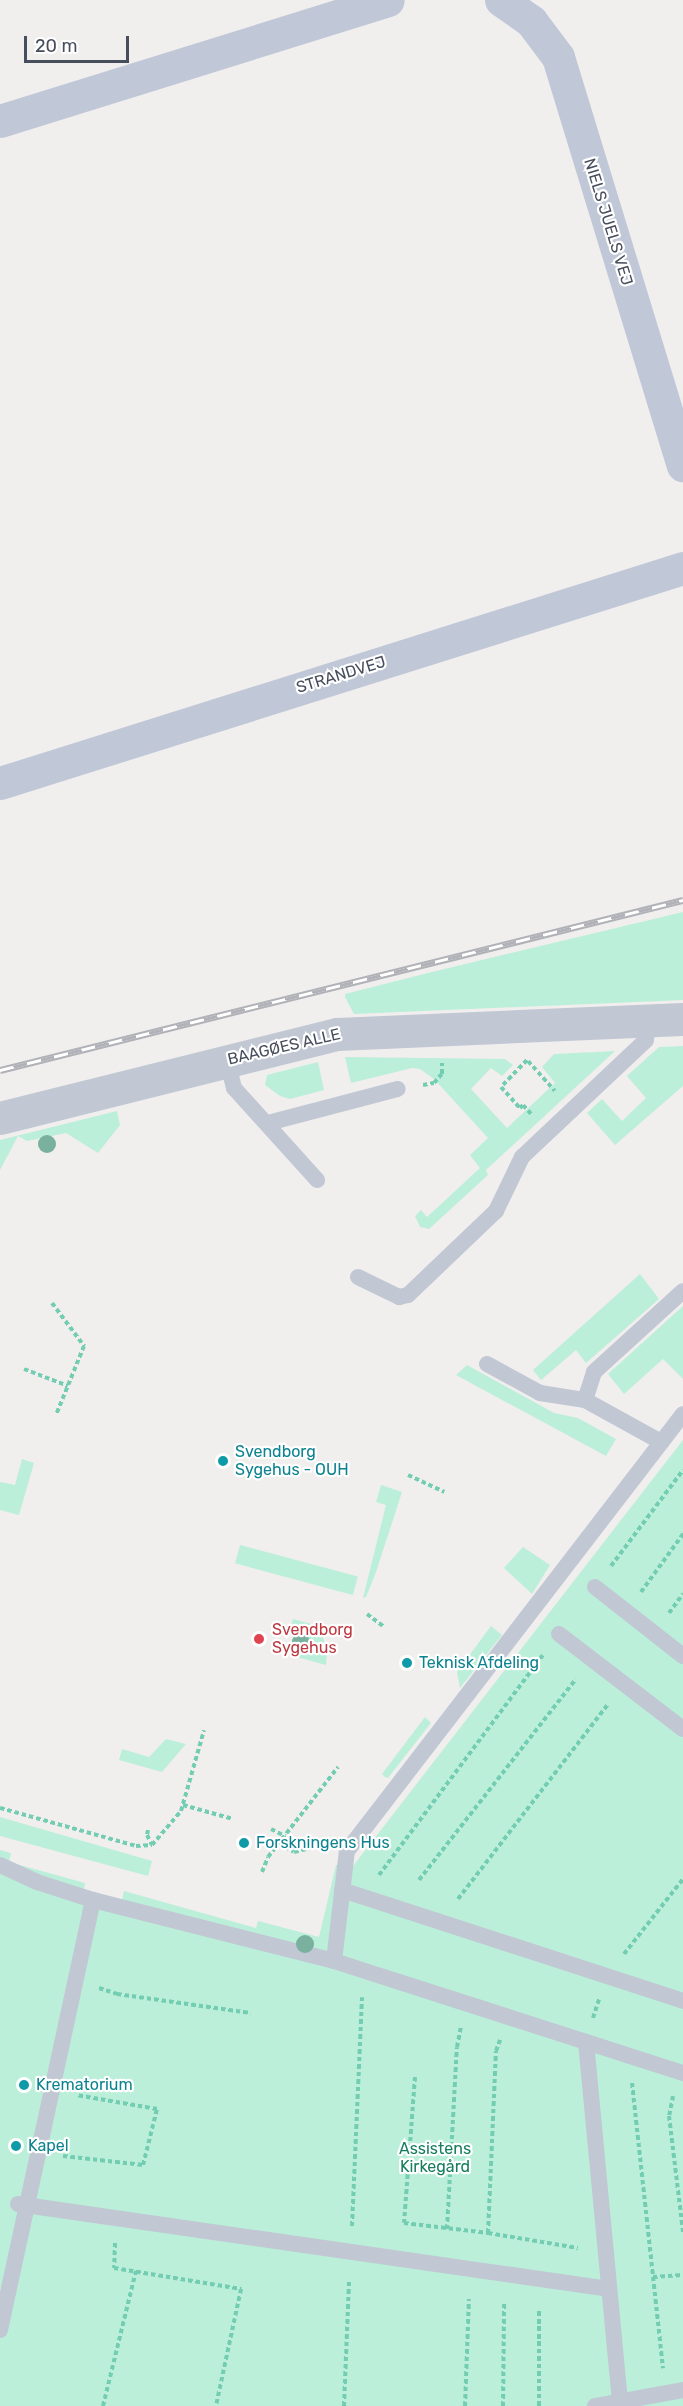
<!DOCTYPE html>
<meta charset="utf-8">
<style>
body{margin:0}
#map{position:relative;width:683px;height:2406px;overflow:hidden;background:#f1eeee;font-family:Rubik,sans-serif}
div>[style]{position:absolute}
[style*='--x']{left:calc(var(--x)*1px);top:calc(var(--y)*1px);width:calc(var(--w)*1px);rotate:calc(var(--a)*1deg)}
.green>*{inset:0;background:#bbefd9;transform-origin:0 0}
.path>*{height:4px;margin-top:-2px;transform-origin:0;background:repeating-linear-gradient(90deg,#73cdb2 0 4.5px,transparent 0 7.5px)}
.lane>*{height:16px;margin:-8px;padding:0 8px;transform-origin:8px;border-radius:8px;background:#c1c7d3}
.street>*{height:33px;margin:-16.5px;padding:0 16.5px;transform-origin:16.5px;border-radius:16.5px;background:#c1c7d3}
.secondary>*{height:33px;margin:-16.5px;padding:0 16.5px;transform-origin:16.5px;border-radius:16.5px;background:#c0c7d7}
.rail>*{height:7px;margin-top:-3.5px;transform-origin:0;background:repeating-linear-gradient(90deg,#fff 0 14px,#b0b2b8 0 28px);box-sizing:border-box;border-block:2px solid #b0b2b8}
.trees>*{width:18px;height:18px;margin:-9px;border-radius:50%;background:#79b09e}
.dots>*{width:16px;height:16px;translate:-50% -50%;box-sizing:border-box;border:3px solid #fff;border-radius:50%}
span{translate:-50% -50%;white-space:nowrap;text-align:center;line-height:1.15;-webkit-text-stroke:4.5px #fff;paint-order:stroke}
.street-label{font-size:16px;color:#464d5b}
.culture-label{font-size:16px;color:#0d838f}
.left{translate:0 -50%;text-align:left}
.health-label{font-size:16px;color:#be3a42}
.park-label{font-size:16px;color:#167d5d}
.scale{position:absolute;left:24px;top:36px;width:105px;height:27px;box-sizing:border-box;border:3px solid #464d5b;border-top:0;padding-left:8px;font-size:18px;line-height:21px;white-space:nowrap;color:#464d5b;-webkit-text-stroke:4px #fff;paint-order:stroke}
</style>
<div id="map">
<div class="green">
<i style="clip-path:polygon(683px 912px,683px 1000px,354px 1014px,345px 997px,345px 994px,432px 972px)"></i>
<i style="clip-path:polygon(683px 1046px,683px 1086px,615px 1145px,587px 1113px,602px 1099px,622px 1121px,646px 1098px,627px 1076px,659px 1047px)"></i>
<i style="clip-path:polygon(615px 1051px,486px 1170px,488px 1175px,429px 1229px,420px 1227px,415px 1216px,421px 1210px,427px 1217px,480px 1168px,470px 1155px,488px 1138px,434px 1079px,420px 1069px,412px 1068px,351px 1083px,345px 1057px,505px 1059px,513px 1065px,502px 1076px,491px 1068px,471px 1089px,507px 1128px,555px 1083px,542px 1067px,554px 1054px)"></i>
<i style="clip-path:polygon(318px 1062px,324px 1090px,290px 1099px,280px 1096px,265px 1085px,267px 1075px)"></i>
<i style="clip-path:polygon(117px 1111px,120px 1125px,98px 1153px,66px 1133px,27px 1141px,18px 1136px,0 1170px,0 1140px)"></i>
<i style="clip-path:polygon(640px 1274px,659px 1299px,586px 1363px,576px 1350px,541px 1380px,533px 1370px)"></i>
<i style="clip-path:polygon(683px 1306px,683px 1379px,663px 1359px,624px 1394px,608px 1374px)"></i>
<i style="clip-path:polygon(467px 1365px,554px 1413px,578px 1418px,616px 1439px,606px 1456px,456px 1375px)"></i>
<i style="clip-path:polygon(683px 1440px,683px 2406px,0 2406px,0 1850px,11px 1853px,9px 1862px,85px 1883px,84px 1889px,122px 1900px,124px 1891px,256px 1928px,258px 1921px,319px 1937px,336px 1865px,353px 1866px)"></i>
<i style="clip-path:polygon(22px 1459px,34px 1463px,19px 1515px,0 1510px,0 1482px,15px 1485px)"></i>
<i style="clip-path:polygon(381px 1485px,402px 1492px,376px 1572px,366px 1597px,363px 1598px,386px 1505px,376px 1502px)"></i>
<i style="left:240px;top:1545px;width:122px;height:19px;rotate:15deg"></i>
<i style="clip-path:polygon(523px 1547px,550px 1565px,532px 1594px,504px 1568px)"></i>
<i style="clip-path:polygon(293px 1619px,319px 1626px,327px 1650px,326px 1665px,293px 1656px,297px 1640px,289px 1633px)"></i>
<i style="clip-path:polygon(491px 1626px,502px 1635px,460px 1688px,457px 1672px)"></i>
<i style="clip-path:polygon(425px 1717px,431px 1723px,388px 1778px,385px 1777px,382px 1774px)"></i>
<i style="clip-path:polygon(166px 1739px,186px 1744px,162px 1772px,119px 1760px,122px 1749px,149px 1757px)"></i>
<i style="clip-path:polygon(0 1817px,152px 1861px,148px 1876px,0 1836px)"></i>
</div>
<div class="path">
<i style="--x:527;--y:1060;--w:37;--a:134"></i>
<i style="--x:501;--y:1087;--w:28;--a:48"></i>
<i style="--x:520;--y:1108;--w:4;--a:-45"></i>
<i style="--x:523;--y:1105;--w:12;--a:48"></i>
<i style="--x:528;--y:1061;--w:40;--a:48"></i>
<i style="--x:423;--y:1085;--w:11;--a:-10"></i>
<i style="--x:434;--y:1083;--w:8;--a:-50"></i>
<i style="--x:439;--y:1077;--w:4;--a:-45"></i>
<i style="--x:442;--y:1074;--w:11;--a:-90"></i>
<i style="--x:52;--y:1303;--w:54;--a:53.3"></i>
<i style="--x:84;--y:1346;--w:74;--a:112.1"></i>
<i style="--x:24;--y:1369;--w:47;--a:21.1"></i>
<i style="--x:408;--y:1475;--w:40;--a:25"></i>
<i style="--x:611;--y:1566;--w:120;--a:-53.1"></i>
<i style="--x:641;--y:1592;--w:72;--a:-54.1"></i>
<i style="--x:669;--y:1613;--w:24;--a:-54"></i>
<i style="--x:367;--y:1614;--w:21;--a:37"></i>
<i style="--x:183;--y:1805;--w:52;--a:15.6"></i>
<i style="--x:0;--y:1808;--w:141;--a:15.6"></i>
<i style="--x:136;--y:1846;--w:16;--a:-4"></i>
<i style="--x:152;--y:1845;--w:45;--a:-49.5"></i>
<i style="--x:181;--y:1811;--w:84;--a:-74.1"></i>
<i style="--x:271;--y:1829;--w:16;--a:27"></i>
<i style="--x:148;--y:1830;--w:5;--a:101"></i>
<i style="--x:147;--y:1835;--w:11;--a:63"></i>
<i style="--x:279;--y:1843;--w:17;--a:31"></i>
<i style="--x:294;--y:1852;--w:29;--a:-14"></i>
<i style="--x:262;--y:1872;--w:16;--a:-68"></i>
<i style="--x:268;--y:1857;--w:114;--a:-52.1"></i>
<i style="--x:379;--y:1875;--w:274;--a:-53.3"></i>
<i style="--x:419;--y:1880;--w:255;--a:-52"></i>
<i style="--x:458;--y:1899;--w:247;--a:-52.4"></i>
<i style="--x:624;--y:1954;--w:95;--a:-51.8"></i>
<i style="--x:99;--y:1988;--w:19;--a:18"></i>
<i style="--x:117;--y:1994;--w:135;--a:8.1"></i>
<i style="--x:593;--y:2018;--w:20;--a:-72"></i>
<i style="--x:415;--y:2077;--w:146;--a:94.3"></i>
<i style="--x:404;--y:2223;--w:85;--a:6.8"></i>
<i style="--x:488;--y:2233;--w:91;--a:9.5"></i>
<i style="--x:632;--y:2083;--w:287;--a:83.8"></i>
<i style="--x:673;--y:2096;--w:20;--a:101"></i>
<i style="--x:669;--y:2116;--w:117;--a:83.1"></i>
<i style="--x:63;--y:2156;--w:81;--a:6.4"></i>
<i style="--x:143;--y:2165;--w:58;--a:-76"></i>
<i style="--x:157;--y:2109;--w:82;--a:-170.2"></i>
<i style="--x:352;--y:2226;--w:229;--a:-87.5"></i>
<i style="--x:447;--y:2229;--w:182;--a:-86.9"></i>
<i style="--x:457;--y:2047;--w:20;--a:-79"></i>
<i style="--x:488;--y:2233;--w:182;--a:-87.5"></i>
<i style="--x:496;--y:2051;--w:12;--a:-70"></i>
<i style="--x:115;--y:2243;--w:25;--a:92"></i>
<i style="--x:114;--y:2268;--w:129;--a:9.4"></i>
<i style="--x:241;--y:2289;--w:120;--a:102.1"></i>
<i style="--x:653;--y:2277;--w:30;--a:-4"></i>
<i style="--x:103;--y:2406;--w:139;--a:-76.3"></i>
<i style="--x:344;--y:2406;--w:127;--a:-87.7"></i>
<i style="--x:465;--y:2406;--w:107;--a:-87.9"></i>
<i style="--x:503;--y:2406;--w:103;--a:-89.4"></i>
<i style="--x:539;--y:2406;--w:97;--a:-90"></i>
</div>
<div class="lane">
<i style="--x:227;--y:1060;--w:29;--a:76"></i>
<i style="--x:234;--y:1088;--w:124;--a:47.9"></i>
<i style="--x:268;--y:1123;--w:134;--a:-14.7"></i>
<i style="--x:358;--y:1277;--w:46;--a:26"></i>
<i style="--x:399;--y:1297;--w:9;--a:-13"></i>
<i style="--x:408;--y:1295;--w:122;--a:-43.7"></i>
<i style="--x:496;--y:1211;--w:60;--a:-64.3"></i>
<i style="--x:522;--y:1157;--w:170;--a:-43.3"></i>
<i style="--x:646;--y:1040;--w:19;--a:-84"></i>
<i style="--x:487;--y:1364;--w:60;--a:28.7"></i>
<i style="--x:540;--y:1393;--w:46;--a:8.8"></i>
<i style="--x:585;--y:1400;--w:87;--a:28.9"></i>
<i style="--x:585;--y:1400;--w:29;--a:-72"></i>
<i style="--x:594;--y:1372;--w:120;--a:-42.3"></i>
<i style="--x:595;--y:1587;--w:112;--a:38.1"></i>
<i style="--x:559;--y:1634;--w:156;--a:37.5"></i>
<i style="--x:0;--y:1865;--w:41;--a:24.7"></i>
<i style="--x:37;--y:1882;--w:59;--a:17.8"></i>
<i style="--x:93;--y:1900;--w:249;--a:14.2"></i>
<i style="--x:334;--y:1961;--w:367;--a:17.8"></i>
<i style="--x:342;--y:1890;--w:359;--a:18"></i>
<i style="--x:334;--y:1961;--w:111;--a:-83.3"></i>
<i style="--x:347;--y:1851;--w:551;--a:-52.44"></i>
<i style="--x:586;--y:2042;--w:361;--a:84.6"></i>
<i style="--x:18;--y:2204;--w:597;--a:8.18"></i>
<i style="--x:0;--y:2330;--w:440;--a:-77.8"></i>
<i style="--x:595;--y:2406;--w:89;--a:-10.3"></i>
</div>
<div class="street">
<i style="--x:0;--y:1118;--w:347;--a:-14"></i>
<i style="--x:337;--y:1034;--w:346;--a:-2.5"></i>
</div>
<div class="secondary">
<i style="--x:501;--y:0;--w:37;--a:35"></i>
<i style="--x:531;--y:21;--w:45;--a:53.1"></i>
<i style="--x:558;--y:57;--w:427;--a:73"></i>
<i style="--x:0;--y:121;--w:406;--a:-17.3"></i>
<i style="--x:0;--y:783;--w:716;--a:-17.47"></i>
</div>
<div class="rail">
<i style="--x:0;--y:1070;--w:704;--a:-13.98"></i>
</div>
<div class="trees">
<i style="left:47px;top:1144px"></i>
<i style="left:301px;top:1642px"></i>
<i style="left:305px;top:1944px"></i>
</div>
<div class="dots">
<i style="left:223px;top:1461px;background:#0f9aa8"></i>
<i style="left:259px;top:1639px;background:#e0444e"></i>
<i style="left:407px;top:1663px;background:#0f9aa8"></i>
<i style="left:244px;top:1843px;background:#0f9aa8"></i>
<i style="left:24px;top:2085px;background:#0f9aa8"></i>
<i style="left:16px;top:2146px;background:#0f9aa8"></i>
</div>
<div class="street-label">
<span style="left:608px;top:222px;rotate:73deg">NIELS JUELS VEJ</span>
<span style="left:341px;top:675px;rotate:-17deg">STRANDVEJ</span>
<span style="left:284px;top:1047px;rotate:-13deg">BAAGØES ALLE</span>
</div>
<div class="culture-label">
<span class="left" style="left:235px;top:1461px">Svendborg<br>Sygehus - OUH</span>
<span class="left" style="left:419px;top:1663px">Teknisk Afdeling</span>
<span class="left" style="left:256px;top:1843px">Forskningens Hus</span>
<span class="left" style="left:36px;top:2085px">Krematorium</span>
<span class="left" style="left:28px;top:2146px">Kapel</span>
</div>
<div class="health-label">
<span class="left" style="left:272px;top:1639px">Svendborg<br>Sygehus</span>
</div>
<div class="park-label">
<span style="left:435px;top:2158px">Assistens<br>Kirkegård</span>
</div>
<div class="scale">20 m</div>
</div>
